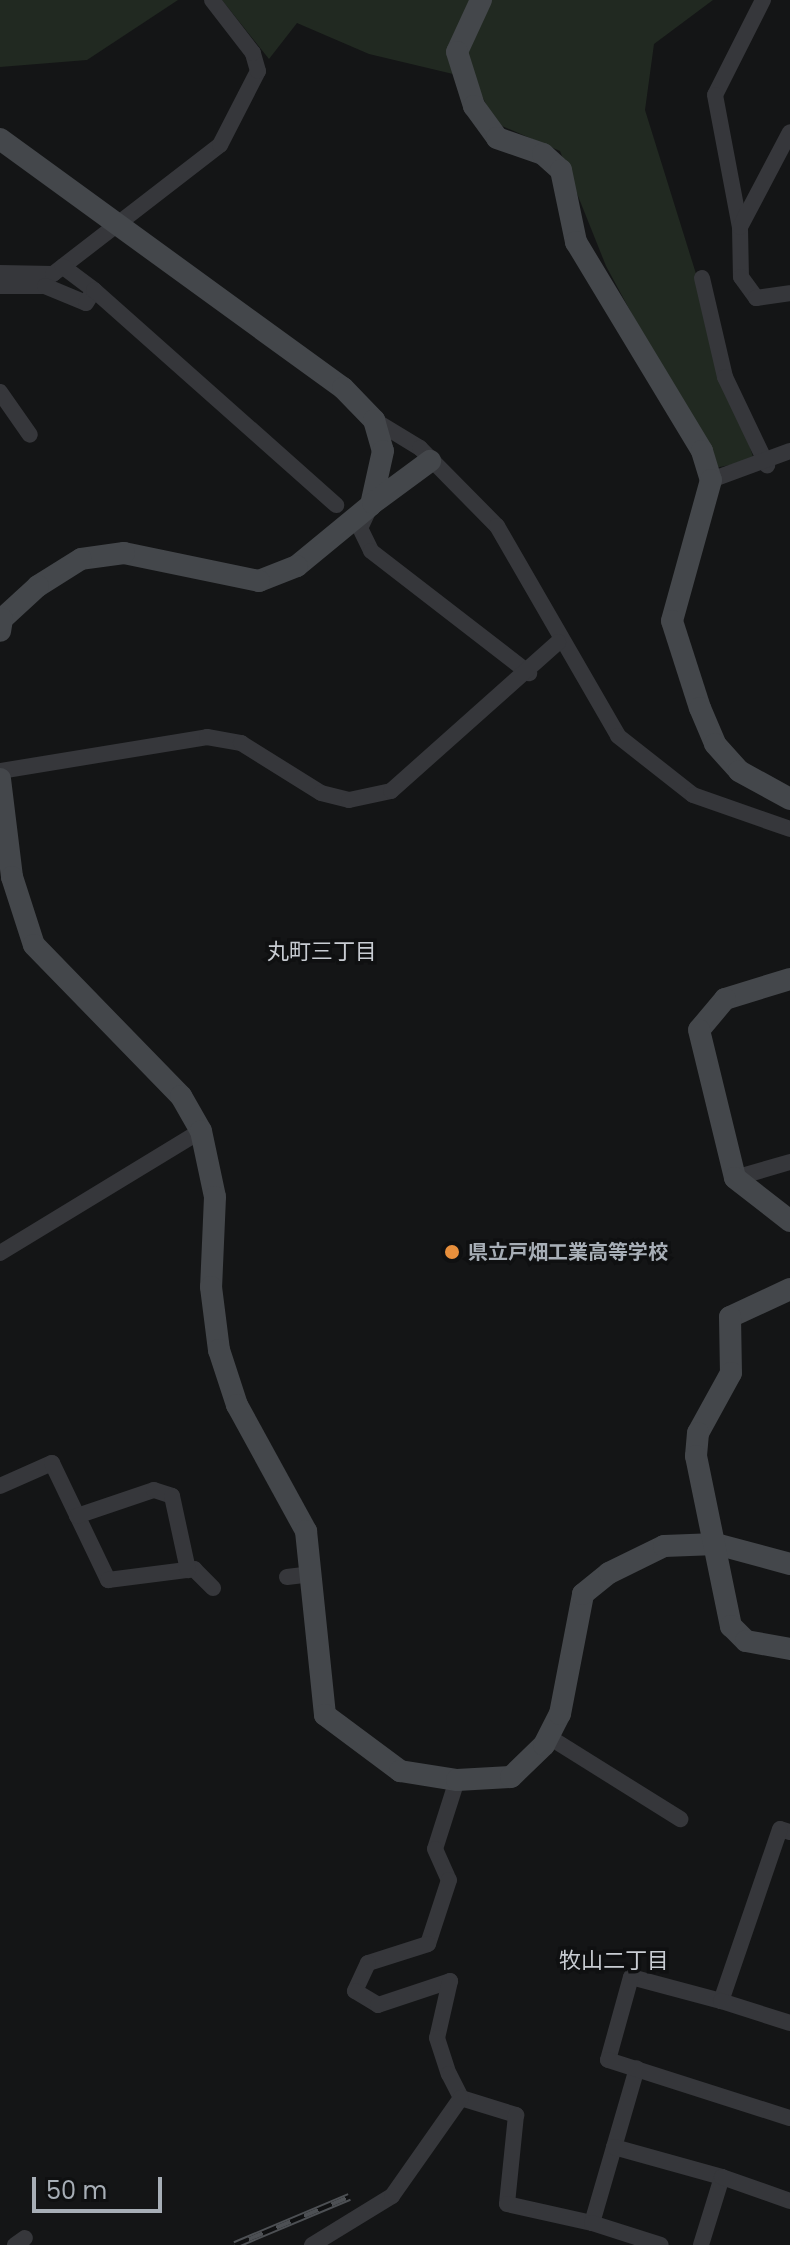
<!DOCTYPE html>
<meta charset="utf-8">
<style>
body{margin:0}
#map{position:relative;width:790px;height:2245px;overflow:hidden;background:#141516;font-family:Poppins,"Noto Sans JP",sans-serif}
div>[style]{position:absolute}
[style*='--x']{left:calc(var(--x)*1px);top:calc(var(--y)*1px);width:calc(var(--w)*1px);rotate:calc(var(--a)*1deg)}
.green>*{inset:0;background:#212921}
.street>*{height:16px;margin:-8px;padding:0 8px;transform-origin:8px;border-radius:8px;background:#36373b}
.secondary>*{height:22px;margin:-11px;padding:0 11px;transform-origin:11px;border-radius:11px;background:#44474b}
.rail>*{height:8px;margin-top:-4px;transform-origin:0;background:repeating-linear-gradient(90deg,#0f1011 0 15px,#4d5054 0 30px);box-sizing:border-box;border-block:2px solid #4d5054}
.dots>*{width:22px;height:22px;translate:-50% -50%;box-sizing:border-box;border:4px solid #0f1011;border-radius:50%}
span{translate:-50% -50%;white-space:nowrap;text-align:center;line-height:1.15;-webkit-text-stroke:7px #0f1011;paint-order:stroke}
.poi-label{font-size:20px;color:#a7aeb6;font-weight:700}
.left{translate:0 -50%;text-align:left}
.neighbourhood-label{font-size:22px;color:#c8ccd2}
.scale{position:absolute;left:32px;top:2177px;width:130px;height:36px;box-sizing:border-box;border:4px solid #a7aeb6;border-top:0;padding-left:10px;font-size:24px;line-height:28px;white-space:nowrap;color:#a7aeb6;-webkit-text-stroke:6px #0f1011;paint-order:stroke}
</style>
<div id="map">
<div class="green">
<i style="clip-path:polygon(0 0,178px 0,87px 60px,0 67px)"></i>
<i style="clip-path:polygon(222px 0,713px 0,654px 44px,645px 110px,754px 460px,715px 468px,606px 266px,560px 151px,495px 123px,474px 79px,369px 54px,297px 23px,269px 59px)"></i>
</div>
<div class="street">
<i style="--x:763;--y:0;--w:106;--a:116.8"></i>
<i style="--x:715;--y:95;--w:134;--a:79.3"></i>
<i style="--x:740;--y:227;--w:50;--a:88.9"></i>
<i style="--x:741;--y:277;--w:26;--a:54"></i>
<i style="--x:756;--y:298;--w:34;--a:-8"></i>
<i style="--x:740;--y:227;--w:107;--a:-62.2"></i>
<i style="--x:0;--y:273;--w:53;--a:1.1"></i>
<i style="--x:53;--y:274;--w:211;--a:-37.7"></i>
<i style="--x:220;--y:145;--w:83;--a:-62.8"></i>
<i style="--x:258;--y:71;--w:19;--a:-106"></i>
<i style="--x:253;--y:53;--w:67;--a:-127.7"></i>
<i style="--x:702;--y:278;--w:102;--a:76.9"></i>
<i style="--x:725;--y:377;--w:98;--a:64.5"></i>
<i style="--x:0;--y:286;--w:45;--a:0"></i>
<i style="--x:45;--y:286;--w:44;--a:22.5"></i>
<i style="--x:86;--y:303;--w:15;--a:-58"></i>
<i style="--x:94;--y:290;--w:39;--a:-143"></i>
<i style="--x:94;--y:290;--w:324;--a:41.6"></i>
<i style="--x:0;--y:392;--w:52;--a:55.1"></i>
<i style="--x:374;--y:420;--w:54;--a:31.3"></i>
<i style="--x:420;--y:448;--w:110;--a:45.4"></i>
<i style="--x:497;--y:526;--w:242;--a:60"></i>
<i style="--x:618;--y:736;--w:95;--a:38.2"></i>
<i style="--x:693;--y:795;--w:103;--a:19.3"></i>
<i style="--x:711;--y:480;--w:84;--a:-20.2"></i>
<i style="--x:369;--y:509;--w:21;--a:115"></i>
<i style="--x:360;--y:528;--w:25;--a:64"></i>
<i style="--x:371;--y:551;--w:200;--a:37.7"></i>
<i style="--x:0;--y:771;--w:210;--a:-9.3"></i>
<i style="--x:207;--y:737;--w:35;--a:10"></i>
<i style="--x:241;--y:743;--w:94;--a:32"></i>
<i style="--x:321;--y:793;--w:29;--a:14"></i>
<i style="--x:349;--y:800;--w:43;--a:-12.1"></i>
<i style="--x:391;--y:791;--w:224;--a:-41.7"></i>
<i style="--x:735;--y:1178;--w:57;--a:-16.2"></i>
<i style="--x:0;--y:1253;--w:235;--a:-31.3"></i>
<i style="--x:0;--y:1486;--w:57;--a:-23.9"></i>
<i style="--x:52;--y:1463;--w:130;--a:64.4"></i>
<i style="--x:108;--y:1580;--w:87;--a:-7.3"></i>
<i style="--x:194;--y:1569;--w:27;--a:45"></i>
<i style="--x:77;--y:1516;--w:81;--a:-18.7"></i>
<i style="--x:154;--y:1490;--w:19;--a:18"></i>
<i style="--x:172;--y:1496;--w:76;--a:77.8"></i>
<i style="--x:287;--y:1577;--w:25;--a:-7"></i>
<i style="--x:549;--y:1737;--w:155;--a:32"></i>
<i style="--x:457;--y:1780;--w:72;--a:107.7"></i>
<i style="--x:435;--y:1849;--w:34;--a:66"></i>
<i style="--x:449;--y:1880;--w:67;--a:108.2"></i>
<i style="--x:428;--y:1944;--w:63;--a:162.4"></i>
<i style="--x:368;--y:1963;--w:31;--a:115"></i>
<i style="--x:355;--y:1991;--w:27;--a:31"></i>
<i style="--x:378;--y:2005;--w:76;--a:-18.4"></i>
<i style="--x:450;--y:1981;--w:58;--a:102.8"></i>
<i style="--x:437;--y:2038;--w:38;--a:72"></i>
<i style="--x:449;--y:2074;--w:27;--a:63"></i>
<i style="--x:461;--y:2098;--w:58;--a:17.2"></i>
<i style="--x:516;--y:2115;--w:89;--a:95.8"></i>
<i style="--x:507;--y:2204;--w:87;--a:12.6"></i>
<i style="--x:592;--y:2223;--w:161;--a:-73.8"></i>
<i style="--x:790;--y:1832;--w:10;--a:-163"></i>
<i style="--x:780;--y:1829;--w:182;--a:108.9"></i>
<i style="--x:721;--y:2001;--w:93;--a:-165.1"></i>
<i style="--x:631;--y:1977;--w:86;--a:105.5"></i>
<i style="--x:608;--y:2060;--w:191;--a:17.7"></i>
<i style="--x:721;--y:2001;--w:72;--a:17.7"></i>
<i style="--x:614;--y:2147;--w:112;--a:15.5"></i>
<i style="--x:722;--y:2177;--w:71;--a:107.2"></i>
<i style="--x:722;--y:2177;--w:72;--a:19.4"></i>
<i style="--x:592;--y:2223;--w:72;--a:17.7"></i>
<i style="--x:15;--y:2245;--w:12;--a:-35"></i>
<i style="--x:312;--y:2245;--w:94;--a:-31.5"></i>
<i style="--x:392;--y:2196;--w:120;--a:-54.9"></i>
</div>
<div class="secondary">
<i style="--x:481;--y:0;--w:57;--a:114.8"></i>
<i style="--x:457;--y:52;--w:57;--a:72.5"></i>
<i style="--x:474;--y:106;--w:39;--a:54"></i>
<i style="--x:497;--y:138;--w:49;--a:19.2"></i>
<i style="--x:543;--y:154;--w:24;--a:42"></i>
<i style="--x:561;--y:170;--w:74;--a:78.2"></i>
<i style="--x:576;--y:242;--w:244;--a:58.9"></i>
<i style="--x:702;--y:451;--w:30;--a:73"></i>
<i style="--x:711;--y:480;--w:146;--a:105.5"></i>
<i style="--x:672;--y:621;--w:91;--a:72.2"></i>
<i style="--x:700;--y:708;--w:39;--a:67"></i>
<i style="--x:715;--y:744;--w:36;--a:48"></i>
<i style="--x:739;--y:771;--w:58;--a:28.8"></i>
<i style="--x:0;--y:139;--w:424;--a:36"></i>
<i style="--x:343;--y:388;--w:45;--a:45.9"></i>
<i style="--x:374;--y:420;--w:32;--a:74"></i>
<i style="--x:383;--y:451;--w:55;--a:102.5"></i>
<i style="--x:371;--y:505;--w:96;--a:140.5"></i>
<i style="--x:297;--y:566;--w:41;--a:158.5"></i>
<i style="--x:259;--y:581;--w:138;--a:-168.3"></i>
<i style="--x:124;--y:553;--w:43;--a:172.1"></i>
<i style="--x:81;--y:559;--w:51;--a:147.9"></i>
<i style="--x:38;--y:586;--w:49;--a:137.5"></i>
<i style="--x:2;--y:619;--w:12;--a:99"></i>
<i style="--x:373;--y:503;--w:71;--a:-36.4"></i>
<i style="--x:0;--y:779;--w:99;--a:83"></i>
<i style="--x:12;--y:877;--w:71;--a:72.1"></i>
<i style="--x:34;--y:945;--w:211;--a:45.8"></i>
<i style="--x:181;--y:1096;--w:40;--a:60.3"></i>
<i style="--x:201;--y:1131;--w:67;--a:78"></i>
<i style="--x:215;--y:1197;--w:90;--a:92.5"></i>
<i style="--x:211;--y:1287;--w:64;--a:82.8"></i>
<i style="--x:219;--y:1350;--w:58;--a:71.9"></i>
<i style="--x:237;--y:1405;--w:144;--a:61.3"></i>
<i style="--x:306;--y:1531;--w:185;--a:84.1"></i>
<i style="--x:325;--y:1715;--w:94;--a:36.7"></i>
<i style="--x:400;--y:1771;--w:58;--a:9"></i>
<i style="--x:457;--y:1780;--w:54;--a:-3.2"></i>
<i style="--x:511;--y:1777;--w:46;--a:-44.1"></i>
<i style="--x:544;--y:1745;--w:35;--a:-63"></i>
<i style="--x:560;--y:1714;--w:122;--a:-79.1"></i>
<i style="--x:583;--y:1594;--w:33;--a:-39"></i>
<i style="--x:609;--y:1573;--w:61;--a:-26.1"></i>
<i style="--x:664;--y:1546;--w:52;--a:-2.2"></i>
<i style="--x:716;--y:1544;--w:77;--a:15.1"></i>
<i style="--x:790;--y:979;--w:68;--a:162.9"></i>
<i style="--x:725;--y:999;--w:40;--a:130"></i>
<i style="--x:699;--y:1030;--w:152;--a:76.3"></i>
<i style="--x:735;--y:1178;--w:70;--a:38"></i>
<i style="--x:790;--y:1289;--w:66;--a:155"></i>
<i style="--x:730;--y:1317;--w:56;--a:89"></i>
<i style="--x:731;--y:1373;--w:68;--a:118.8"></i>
<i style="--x:698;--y:1433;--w:23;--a:95"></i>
<i style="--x:696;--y:1456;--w:174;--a:78.4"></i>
<i style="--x:731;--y:1626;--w:21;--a:45"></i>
<i style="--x:746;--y:1641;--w:45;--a:10.3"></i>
</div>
<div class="rail">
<i style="--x:235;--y:2245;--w:124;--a:-22.8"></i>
</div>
<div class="dots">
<i style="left:452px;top:1252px;background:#e78f3c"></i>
</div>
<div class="poi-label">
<span class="left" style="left:468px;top:1252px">県立戸畑工業高等学校</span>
</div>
<div class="neighbourhood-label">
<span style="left:322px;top:952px">丸町三丁目</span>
<span style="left:614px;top:1961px">牧山二丁目</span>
</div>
<div class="scale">50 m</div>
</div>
